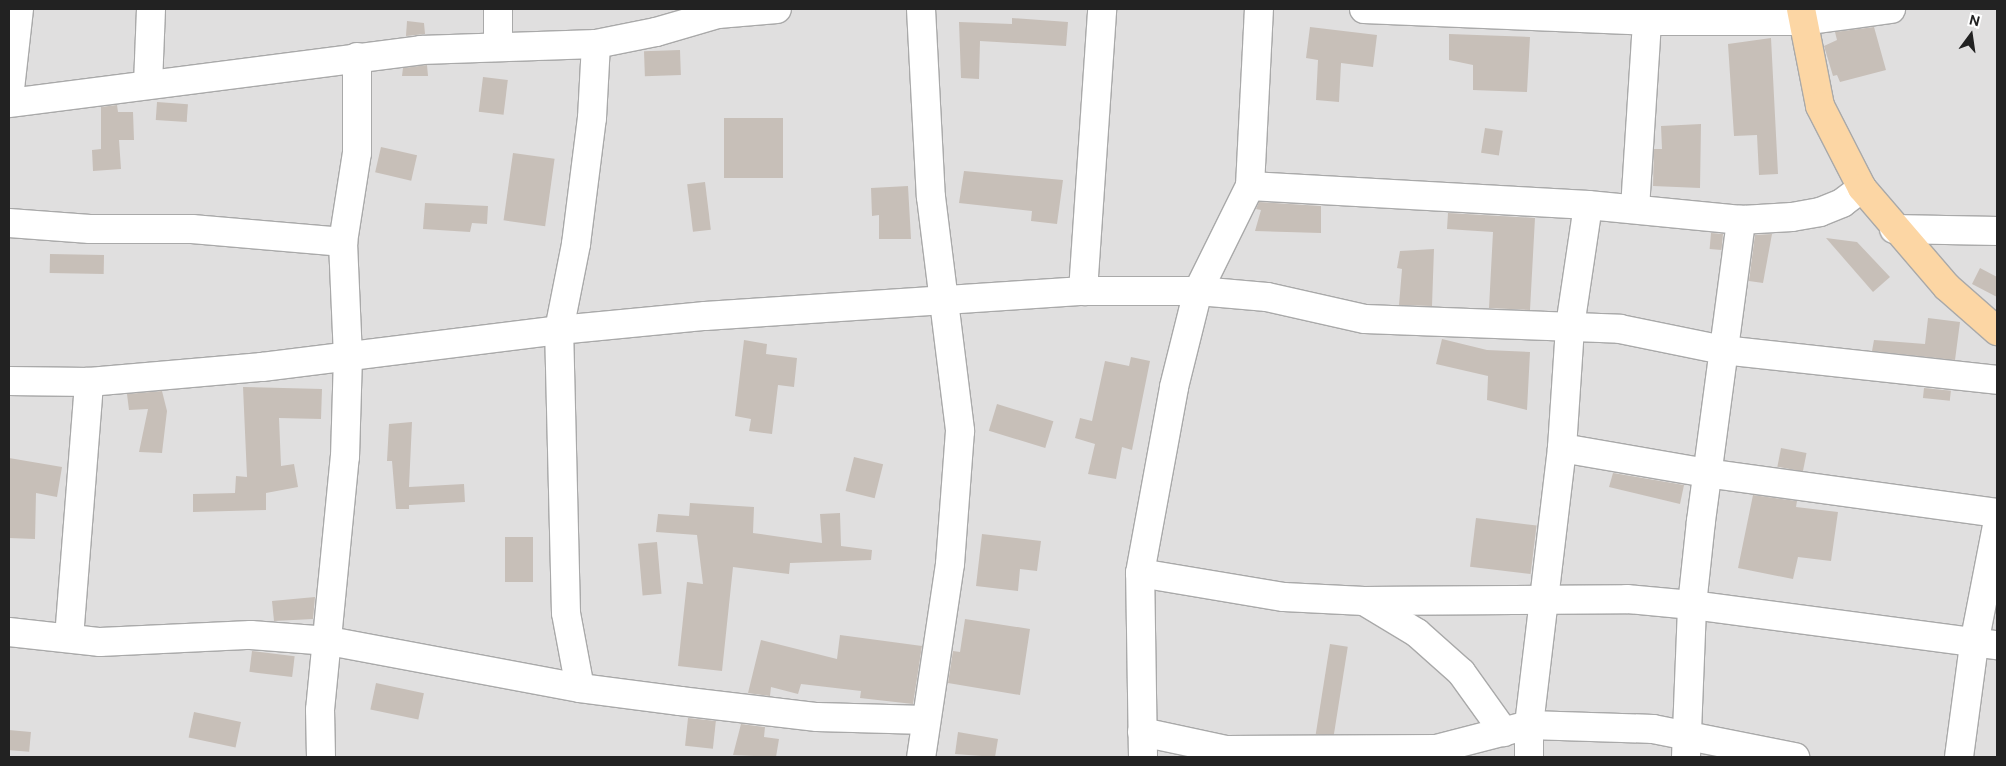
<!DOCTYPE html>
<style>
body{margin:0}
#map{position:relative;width:2006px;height:766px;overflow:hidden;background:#f2efe9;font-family:"DM Sans",sans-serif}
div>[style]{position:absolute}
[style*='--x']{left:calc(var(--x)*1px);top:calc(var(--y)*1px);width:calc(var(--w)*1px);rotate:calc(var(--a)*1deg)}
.residential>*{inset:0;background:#e0dfdf;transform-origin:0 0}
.building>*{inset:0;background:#c7bfb8;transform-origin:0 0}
.roads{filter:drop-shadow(1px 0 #a9a9a9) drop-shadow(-1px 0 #a9a9a9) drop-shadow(0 1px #a9a9a9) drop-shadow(0 -1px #a9a9a9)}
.minor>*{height:28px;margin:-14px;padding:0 14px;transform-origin:14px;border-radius:14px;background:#fff}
.major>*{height:28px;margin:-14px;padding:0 14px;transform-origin:14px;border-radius:14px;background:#fcd6a4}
span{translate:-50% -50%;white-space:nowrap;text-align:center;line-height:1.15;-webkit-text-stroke:4px #fff;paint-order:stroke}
.frame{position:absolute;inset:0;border:10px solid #222;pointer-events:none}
.north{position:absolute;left:1946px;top:10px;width:50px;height:50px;-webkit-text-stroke:4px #fff;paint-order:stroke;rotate:14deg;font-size:14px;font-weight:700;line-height:20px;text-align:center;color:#222}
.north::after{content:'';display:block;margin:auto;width:18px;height:22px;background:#222;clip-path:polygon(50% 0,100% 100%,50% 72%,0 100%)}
</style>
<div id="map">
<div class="residential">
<i style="left:9px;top:9px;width:1988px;height:748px"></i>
</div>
<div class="building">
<i style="clip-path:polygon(1012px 18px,1068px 22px,1066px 46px,980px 41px,979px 79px,961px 78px,959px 22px,1012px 24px)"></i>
<i style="clip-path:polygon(407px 21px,424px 23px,425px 34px,406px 36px)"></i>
<i style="clip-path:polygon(1310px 27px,1377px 35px,1373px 67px,1341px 63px,1339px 102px,1316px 100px,1318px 60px,1306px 58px)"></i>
<i style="clip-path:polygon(1874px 27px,1886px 70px,1840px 82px,1837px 75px,1833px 76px,1824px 46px,1837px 40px,1835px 32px)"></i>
<i style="clip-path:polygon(1449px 34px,1530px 37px,1527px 92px,1473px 90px,1473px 65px,1449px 60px)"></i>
<i style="clip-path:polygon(1771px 38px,1778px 174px,1759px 175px,1757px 135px,1734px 136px,1728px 44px)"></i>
<i style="left:680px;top:50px;width:25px;height:36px;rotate:88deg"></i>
<i style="clip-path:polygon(427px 65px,428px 76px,402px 76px,403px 68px)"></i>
<i style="left:483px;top:77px;width:25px;height:35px;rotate:7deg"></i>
<i style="left:157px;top:102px;width:31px;height:18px;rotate:4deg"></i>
<i style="clip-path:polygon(117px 105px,118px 112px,133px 112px,134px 140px,119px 140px,121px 169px,93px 171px,92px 150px,101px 149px,101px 107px)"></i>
<i style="left:724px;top:118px;width:59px;height:60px"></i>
<i style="clip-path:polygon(1701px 124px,1700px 188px,1653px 186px,1654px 149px,1662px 149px,1661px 126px)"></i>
<i style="left:1485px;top:128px;width:18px;height:25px;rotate:9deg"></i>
<i style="left:381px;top:147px;width:37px;height:26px;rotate:13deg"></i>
<i style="left:513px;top:153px;width:42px;height:68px;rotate:8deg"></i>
<i style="clip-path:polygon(964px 171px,1063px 180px,1057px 224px,1031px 221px,1032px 211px,959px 203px)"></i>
<i style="left:705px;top:182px;width:48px;height:18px;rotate:83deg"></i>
<i style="clip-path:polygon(908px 186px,911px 239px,879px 239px,879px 215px,872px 216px,871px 188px)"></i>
<i style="clip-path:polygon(1259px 202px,1321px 206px,1321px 233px,1255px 231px,1261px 210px,1256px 209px)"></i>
<i style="clip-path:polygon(425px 203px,488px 206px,487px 224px,472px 223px,470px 232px,423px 229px)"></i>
<i style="clip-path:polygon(1448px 213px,1535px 218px,1530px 310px,1489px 308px,1493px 232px,1447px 229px)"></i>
<i style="left:1711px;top:233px;width:12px;height:16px;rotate:5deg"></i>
<i style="clip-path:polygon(1772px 234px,1763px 283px,1749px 281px,1755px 235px)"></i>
<i style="clip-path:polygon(1826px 238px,1857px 242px,1890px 277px,1873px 292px)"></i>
<i style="clip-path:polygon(1434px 249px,1432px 306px,1399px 305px,1402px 269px,1397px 268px,1400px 251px)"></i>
<i style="left:50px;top:254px;width:54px;height:19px;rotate:1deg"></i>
<i style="clip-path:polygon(1980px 268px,1997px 277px,1997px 297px,1972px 284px)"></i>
<i style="clip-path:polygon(1928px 318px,1960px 322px,1955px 360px,1872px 351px,1874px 340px,1925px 344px)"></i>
<i style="clip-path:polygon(1442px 339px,1487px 350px,1530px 352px,1527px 410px,1487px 400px,1488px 376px,1436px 364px)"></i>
<i style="clip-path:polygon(744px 340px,767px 344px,766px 354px,797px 358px,794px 387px,778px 385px,772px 434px,749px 431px,751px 419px,735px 416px)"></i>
<i style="clip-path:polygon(1131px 357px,1150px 361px,1132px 450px,1122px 447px,1116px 479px,1088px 474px,1095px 444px,1075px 438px,1080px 418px,1092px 421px,1105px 361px,1129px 366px)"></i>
<i style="clip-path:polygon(243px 387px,322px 389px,321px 419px,279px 418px,281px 466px,294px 464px,298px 487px,266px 493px,266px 510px,193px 512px,193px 494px,235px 493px,236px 476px,247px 477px)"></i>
<i style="left:1924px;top:388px;width:27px;height:10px;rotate:6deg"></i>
<i style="clip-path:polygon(162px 391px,167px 411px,162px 453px,139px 452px,148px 409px,129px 410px,127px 394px)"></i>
<i style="left:997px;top:404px;width:59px;height:28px;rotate:17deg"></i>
<i style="clip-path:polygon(412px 422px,409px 487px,464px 484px,465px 502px,409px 505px,409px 509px,396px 509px,392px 461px,387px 461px,389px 424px)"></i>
<i style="left:1781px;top:448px;width:26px;height:19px;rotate:11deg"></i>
<i style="left:854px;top:457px;width:30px;height:35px;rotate:14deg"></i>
<i style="clip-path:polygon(9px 458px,62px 467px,57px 497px,36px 493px,35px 539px,9px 538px)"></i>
<i style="clip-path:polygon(1613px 473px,1684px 485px,1680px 504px,1609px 487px)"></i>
<i style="clip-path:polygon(1753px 495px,1797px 501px,1796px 507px,1838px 512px,1831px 561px,1798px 557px,1793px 579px,1738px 568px)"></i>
<i style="clip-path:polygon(690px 503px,754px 507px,753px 533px,822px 543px,820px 514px,840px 513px,841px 546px,872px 550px,871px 560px,790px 563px,789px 574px,733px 567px,722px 671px,678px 666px,687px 582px,703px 584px,697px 535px,656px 532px,658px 514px,689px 516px)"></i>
<i style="left:1476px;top:518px;width:61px;height:49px;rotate:7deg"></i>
<i style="clip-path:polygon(982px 534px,1041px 541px,1037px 571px,1020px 569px,1018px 591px,976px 586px)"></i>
<i style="left:505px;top:537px;width:28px;height:45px"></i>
<i style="left:657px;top:542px;width:52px;height:19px;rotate:85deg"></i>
<i style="clip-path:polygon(315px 597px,313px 619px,274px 621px,272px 601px)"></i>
<i style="clip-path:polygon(965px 619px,1030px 629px,1020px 695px,948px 683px,953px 651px,960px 652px)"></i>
<i style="clip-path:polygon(840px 635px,922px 646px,913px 704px,860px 698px,861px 691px,801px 684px,798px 694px,771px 687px,770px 696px,748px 693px,761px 640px,837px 659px)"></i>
<i style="left:1330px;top:644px;width:18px;height:91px;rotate:9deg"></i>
<i style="left:252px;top:651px;width:43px;height:21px;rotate:7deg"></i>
<i style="left:376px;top:683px;width:49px;height:27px;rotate:12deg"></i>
<i style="left:194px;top:712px;width:48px;height:26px;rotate:12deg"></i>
<i style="left:688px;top:718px;width:28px;height:28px;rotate:6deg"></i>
<i style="clip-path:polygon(741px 724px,765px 727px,764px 737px,779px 739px,776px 757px,733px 755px)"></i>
<i style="left:9px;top:730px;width:22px;height:20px;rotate:5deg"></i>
<i style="clip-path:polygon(958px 732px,998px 739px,995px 757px,955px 754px)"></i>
</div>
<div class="roads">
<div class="minor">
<i style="--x:921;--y:9;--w:188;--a:87"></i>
<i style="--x:931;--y:197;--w:236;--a:82.9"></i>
<i style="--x:960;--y:431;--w:133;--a:94.3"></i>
<i style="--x:950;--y:564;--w:195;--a:98.5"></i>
<i style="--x:1364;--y:9;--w:283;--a:2.4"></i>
<i style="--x:1647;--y:21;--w:156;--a:0"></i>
<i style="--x:1803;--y:21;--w:89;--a:-7.8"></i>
<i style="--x:498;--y:45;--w:36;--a:-90"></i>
<i style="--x:148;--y:84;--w:75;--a:-87.7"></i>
<i style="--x:9;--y:98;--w:90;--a:-83.6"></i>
<i style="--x:9;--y:103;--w:415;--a:-7.3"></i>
<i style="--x:421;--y:50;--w:175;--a:-2"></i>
<i style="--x:596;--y:44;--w:61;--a:-11.3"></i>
<i style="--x:656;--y:32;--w:65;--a:-16.2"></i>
<i style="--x:718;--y:14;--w:59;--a:-4.8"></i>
<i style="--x:1250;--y:186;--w:339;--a:3.2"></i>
<i style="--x:1588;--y:205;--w:154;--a:5.6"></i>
<i style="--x:1741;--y:220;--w:51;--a:-3.4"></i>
<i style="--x:1792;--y:217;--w:28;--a:-10"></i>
<i style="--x:1820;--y:212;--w:24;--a:-22"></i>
<i style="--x:1842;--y:203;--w:25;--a:-37"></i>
<i style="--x:1635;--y:208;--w:187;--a:-86.3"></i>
<i style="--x:9;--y:223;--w:81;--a:4.2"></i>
<i style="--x:90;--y:229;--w:102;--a:0"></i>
<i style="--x:192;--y:229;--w:152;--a:4.9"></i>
<i style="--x:1894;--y:229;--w:103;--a:1.1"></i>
<i style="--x:1083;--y:291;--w:283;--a:-86.1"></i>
<i style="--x:9;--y:381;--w:80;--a:0.7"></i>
<i style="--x:89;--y:382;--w:174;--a:-5"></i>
<i style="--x:262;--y:367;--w:299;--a:-7.1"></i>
<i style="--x:559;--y:330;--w:147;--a:-5.5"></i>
<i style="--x:705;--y:316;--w:379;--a:-3.8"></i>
<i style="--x:1083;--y:291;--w:115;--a:0"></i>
<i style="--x:1198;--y:291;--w:69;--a:5"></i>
<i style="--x:1267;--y:297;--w:100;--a:12.7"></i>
<i style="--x:1365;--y:319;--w:255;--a:2.2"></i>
<i style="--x:1620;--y:329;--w:105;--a:11.5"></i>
<i style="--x:1723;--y:350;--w:276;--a:6.2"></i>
<i style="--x:1562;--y:448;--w:146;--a:9.8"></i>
<i style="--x:1706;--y:473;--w:294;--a:7.8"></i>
<i style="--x:1140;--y:573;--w:146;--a:9.5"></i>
<i style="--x:1284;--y:597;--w:80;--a:2.9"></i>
<i style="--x:1364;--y:601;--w:263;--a:-0.4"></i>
<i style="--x:1627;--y:599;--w:65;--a:5.3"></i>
<i style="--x:1692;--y:605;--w:308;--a:7.5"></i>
<i style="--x:1364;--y:601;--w:62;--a:31.1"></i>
<i style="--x:1417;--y:633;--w:59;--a:41.6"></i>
<i style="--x:1461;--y:672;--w:74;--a:54.4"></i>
<i style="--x:9;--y:632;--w:92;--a:6.3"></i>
<i style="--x:100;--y:642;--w:151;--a:-2.7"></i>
<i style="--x:251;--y:635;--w:78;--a:4.4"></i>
<i style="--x:329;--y:641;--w:255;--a:10.6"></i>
<i style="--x:580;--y:688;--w:101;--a:7.4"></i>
<i style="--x:680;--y:701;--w:138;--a:6.7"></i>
<i style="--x:817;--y:717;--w:109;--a:1.6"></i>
<i style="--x:69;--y:638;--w:257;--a:-85.5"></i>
<i style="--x:580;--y:688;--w:76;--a:-100.6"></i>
<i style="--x:566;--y:613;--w:283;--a:-91.4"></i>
<i style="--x:559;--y:330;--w:88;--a:-78.8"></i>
<i style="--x:576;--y:244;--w:127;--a:-82.8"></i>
<i style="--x:592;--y:118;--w:74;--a:-86.9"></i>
<i style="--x:1142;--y:732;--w:87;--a:12"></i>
<i style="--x:1227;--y:750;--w:209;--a:-0.3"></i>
<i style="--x:1436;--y:749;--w:96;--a:-14.5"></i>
<i style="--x:1529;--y:725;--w:124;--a:1.8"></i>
<i style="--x:1653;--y:729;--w:145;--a:11.2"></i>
<i style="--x:321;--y:757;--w:47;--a:-91.2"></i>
<i style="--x:320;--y:710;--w:254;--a:-84.4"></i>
<i style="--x:345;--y:457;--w:100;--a:-88.3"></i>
<i style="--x:348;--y:357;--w:115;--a:-92.5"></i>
<i style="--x:343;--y:242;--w:90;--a:-81.1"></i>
<i style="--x:357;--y:153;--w:96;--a:-90"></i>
<i style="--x:1143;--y:757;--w:184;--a:-90.9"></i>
<i style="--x:1140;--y:573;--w:189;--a:-79.6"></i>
<i style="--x:1174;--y:387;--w:99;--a:-76"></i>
<i style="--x:1198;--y:291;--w:117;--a:-63.7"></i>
<i style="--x:1250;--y:186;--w:177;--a:-87.1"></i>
<i style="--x:1529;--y:757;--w:32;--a:-90"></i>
<i style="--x:1529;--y:725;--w:279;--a:-83.2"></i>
<i style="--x:1562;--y:448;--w:122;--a:-86.2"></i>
<i style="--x:1570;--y:326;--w:122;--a:-81.5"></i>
<i style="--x:1686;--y:757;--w:152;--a:-87.7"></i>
<i style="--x:1692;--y:605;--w:84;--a:-83.9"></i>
<i style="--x:1701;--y:521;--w:304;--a:-82.4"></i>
<i style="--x:1959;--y:757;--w:114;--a:-82.4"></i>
<i style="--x:1974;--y:644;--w:120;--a:-79"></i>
</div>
<div class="major">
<i style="--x:1801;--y:9;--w:99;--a:78.9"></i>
<i style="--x:1820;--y:106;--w:92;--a:62.9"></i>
<i style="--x:1862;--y:188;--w:130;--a:49.4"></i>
<i style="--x:1947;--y:287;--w:67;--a:41.3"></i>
</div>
</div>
<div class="frame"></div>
<div class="north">N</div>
</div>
